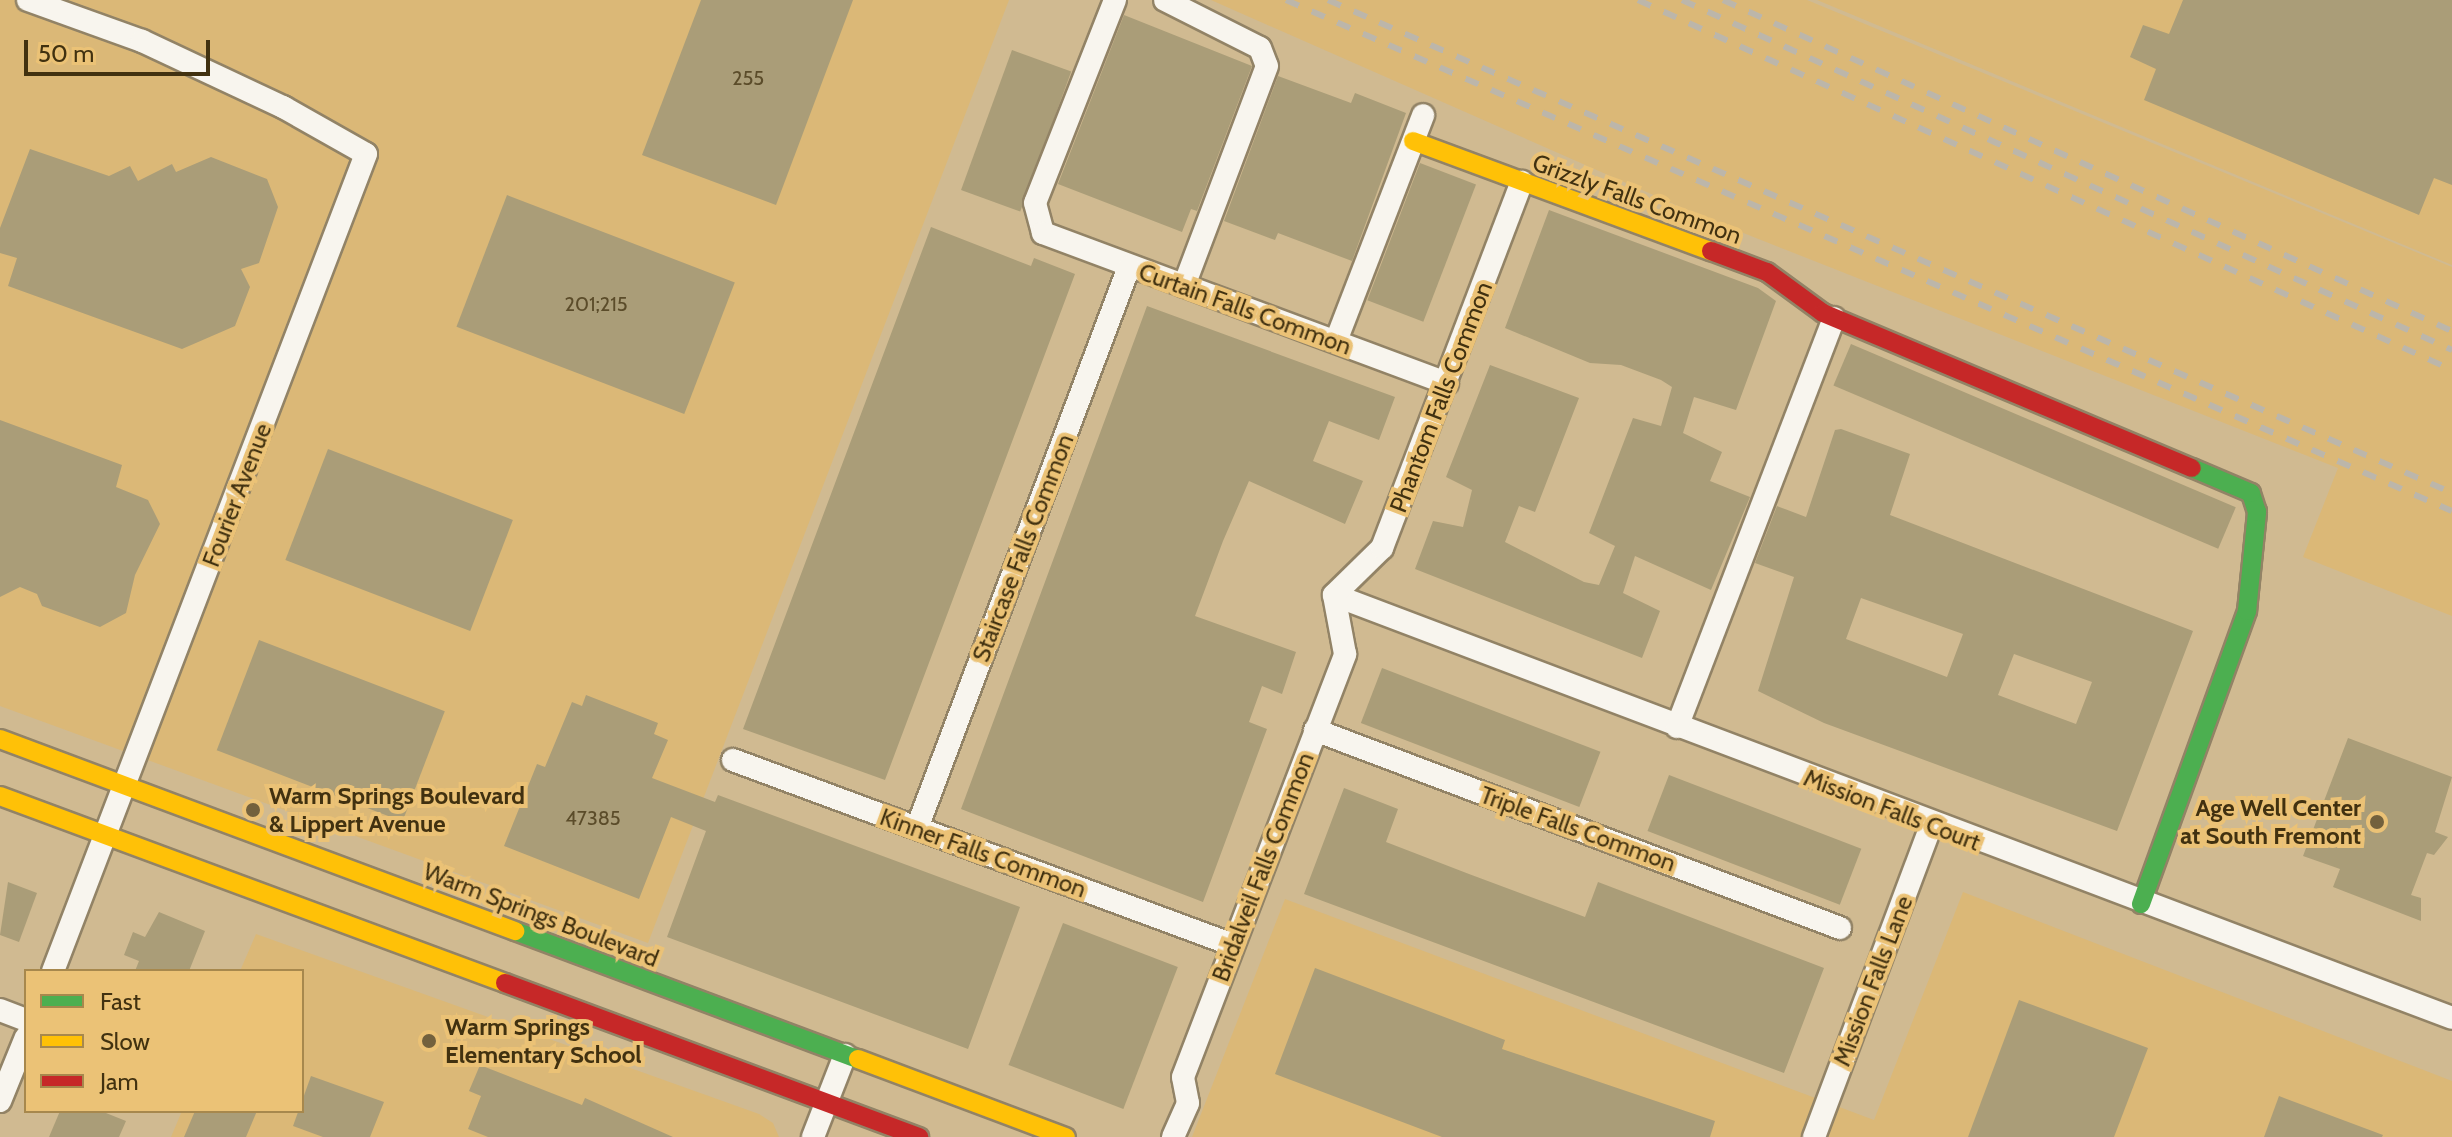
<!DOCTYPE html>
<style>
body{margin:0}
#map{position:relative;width:2452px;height:1137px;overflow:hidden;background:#d0ba91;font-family:Cabin,sans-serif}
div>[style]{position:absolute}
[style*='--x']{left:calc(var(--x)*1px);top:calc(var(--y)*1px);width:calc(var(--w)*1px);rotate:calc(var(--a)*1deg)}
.built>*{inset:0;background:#dbb877}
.building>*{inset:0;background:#aa9d78;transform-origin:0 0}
.roads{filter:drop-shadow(2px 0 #928366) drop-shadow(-2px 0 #928366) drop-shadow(0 2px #928366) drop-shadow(0 -2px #928366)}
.street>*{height:22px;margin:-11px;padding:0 11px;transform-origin:11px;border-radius:11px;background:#f8f5ee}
.fast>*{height:18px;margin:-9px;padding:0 9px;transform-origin:9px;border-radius:9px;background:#4caf50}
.slow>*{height:18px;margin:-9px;padding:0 9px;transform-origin:9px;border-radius:9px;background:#ffc107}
.jam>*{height:18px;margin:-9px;padding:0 9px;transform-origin:9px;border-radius:9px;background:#c62828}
.rail>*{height:6px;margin-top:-3px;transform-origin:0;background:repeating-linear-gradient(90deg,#bcb6aa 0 14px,transparent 0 28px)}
.dots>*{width:22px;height:22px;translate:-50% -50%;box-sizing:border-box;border:4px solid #ebc276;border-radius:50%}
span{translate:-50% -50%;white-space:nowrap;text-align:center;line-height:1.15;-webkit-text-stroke:8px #ebc276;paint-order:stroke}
.number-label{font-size:20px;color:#5b4c2a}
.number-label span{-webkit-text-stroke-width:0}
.street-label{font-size:24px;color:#413110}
.poi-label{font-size:24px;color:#413110;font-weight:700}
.left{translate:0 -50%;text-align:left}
.right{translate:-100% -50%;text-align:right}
.legend{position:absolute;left:24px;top:969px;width:280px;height:144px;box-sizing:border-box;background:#ebc276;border:2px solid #a7884d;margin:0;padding:10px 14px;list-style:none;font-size:24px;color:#413110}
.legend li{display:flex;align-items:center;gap:16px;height:40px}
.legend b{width:40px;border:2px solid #a7884d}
.scale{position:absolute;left:24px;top:40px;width:186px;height:36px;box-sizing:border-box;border:4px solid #413110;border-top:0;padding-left:10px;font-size:24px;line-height:28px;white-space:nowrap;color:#413110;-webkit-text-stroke:6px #ebc276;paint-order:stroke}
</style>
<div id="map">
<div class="built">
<i style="clip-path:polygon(0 0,1009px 0,648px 943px,0 706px)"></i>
<i style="clip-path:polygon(1211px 0,1807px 0,2452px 267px,2452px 616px,2303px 557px,2338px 468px,1708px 219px)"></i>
<i style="clip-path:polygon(1817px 0,2452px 0,2452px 265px)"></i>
<i style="clip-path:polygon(1963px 892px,2452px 1081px,2452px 1137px,1192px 1137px,1285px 899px,1874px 1120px)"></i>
<i style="clip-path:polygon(256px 934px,759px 1114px,773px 1123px,779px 1137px,171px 1137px,182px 1111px,302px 1111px,302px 971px,240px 971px)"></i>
</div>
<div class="building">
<i style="clip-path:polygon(701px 0,853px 0,776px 205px,642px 155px)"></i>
<i style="clip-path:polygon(2183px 0,2452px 0,2452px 185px,2434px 178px,2419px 215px,2144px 100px,2156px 69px,2130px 57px,2143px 25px,2169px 34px)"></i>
<i style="clip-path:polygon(1124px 15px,1252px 66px,1197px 211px,1191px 209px,1182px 232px,1058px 184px)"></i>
<i style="left:1012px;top:50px;width:63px;height:149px;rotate:20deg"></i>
<i style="clip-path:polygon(1278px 76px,1351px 103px,1355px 93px,1406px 113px,1352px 261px,1278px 233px,1275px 240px,1224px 221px)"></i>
<i style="clip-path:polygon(30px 149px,109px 176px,130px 166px,138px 181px,172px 164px,176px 172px,211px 157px,267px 179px,278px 207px,259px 263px,241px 269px,250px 287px,235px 326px,182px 349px,8px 286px,17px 258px,0 253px,0 228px)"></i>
<i style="left:1420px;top:163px;width:60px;height:147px;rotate:21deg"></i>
<i style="left:507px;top:195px;width:244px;height:141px;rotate:21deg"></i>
<i style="clip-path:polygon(1549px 210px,1758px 288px,1776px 301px,1736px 410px,1694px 397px,1683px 433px,1722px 452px,1710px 481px,1750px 497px,1711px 590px,1635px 556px,1623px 593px,1660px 611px,1642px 658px,1415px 569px,1433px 521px,1463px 527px,1472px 490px,1446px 477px,1490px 365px,1579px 398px,1535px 512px,1519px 506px,1505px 542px,1584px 582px,1599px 585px,1615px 546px,1589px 533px,1633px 418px,1661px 426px,1672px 387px,1661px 380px,1621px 365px,1590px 363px,1505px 328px)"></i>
<i style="clip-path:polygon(931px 227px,1031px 266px,1034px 258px,1075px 274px,885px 780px,743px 729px)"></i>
<i style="clip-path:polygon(1147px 306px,1395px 397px,1379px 440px,1329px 421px,1313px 461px,1363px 481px,1345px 524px,1249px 481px,1223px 541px,1195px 616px,1296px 652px,1282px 694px,1262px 686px,1249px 722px,1267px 729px,1203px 902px,961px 809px)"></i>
<i style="left:1851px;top:344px;width:418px;height:45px;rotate:23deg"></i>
<i style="clip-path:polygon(0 420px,122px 465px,116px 487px,148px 500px,160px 524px,135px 575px,126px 613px,100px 627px,42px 606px,37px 594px,20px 587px,0 597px)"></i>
<i style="clip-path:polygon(evenodd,1841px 429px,1910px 454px,1890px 515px,2193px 631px,2117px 831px,1824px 723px,1758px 691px,1794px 577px,1755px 563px,1777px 506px,1806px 517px,1835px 430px,1841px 429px,1861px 598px,1963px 634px,1947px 677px,1846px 639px,1861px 598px,1841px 429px,2014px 654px,2092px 682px,2076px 724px,1998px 695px,2014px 654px)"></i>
<i style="left:328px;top:449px;width:198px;height:119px;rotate:21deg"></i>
<i style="left:259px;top:640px;width:199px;height:118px;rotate:21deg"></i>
<i style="left:1382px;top:668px;width:234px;height:59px;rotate:21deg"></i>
<i style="clip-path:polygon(586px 695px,658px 723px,654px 734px,668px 740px,652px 778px,715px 802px,718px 795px,1020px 907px,968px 1049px,667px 937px,706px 831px,671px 817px,639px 899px,504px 846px,537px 764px,545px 767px,572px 702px,582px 706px)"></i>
<i style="clip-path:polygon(2348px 738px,2452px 777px,2435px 832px,2448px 837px,2434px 855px,2427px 853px,2411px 895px,2421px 898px,2421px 921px,2333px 887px,2340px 869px,2303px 856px)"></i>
<i style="left:1669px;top:775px;width:206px;height:60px;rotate:21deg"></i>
<i style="clip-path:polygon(1344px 788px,1398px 809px,1386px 842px,1469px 874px,1585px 917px,1598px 882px,1824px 968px,1784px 1073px,1304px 894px)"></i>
<i style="clip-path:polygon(8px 882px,37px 893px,19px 942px,0 935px)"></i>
<i style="clip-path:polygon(159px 912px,205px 931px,189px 971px,135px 971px,139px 961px,124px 955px,133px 932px,145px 937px)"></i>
<i style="left:1063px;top:923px;width:123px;height:152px;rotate:21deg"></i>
<i style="clip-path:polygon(1315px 968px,1505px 1040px,1502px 1049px,1715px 1121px,1710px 1137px,1442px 1137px,1275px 1074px)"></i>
<i style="clip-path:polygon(2019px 1000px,2148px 1048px,2114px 1137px,1968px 1137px)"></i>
<i style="clip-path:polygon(480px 1065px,582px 1105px,585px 1098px,673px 1137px,488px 1137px,468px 1129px,481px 1096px,469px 1091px)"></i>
<i style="clip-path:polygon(311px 1076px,384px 1102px,370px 1137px,323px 1137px,293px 1126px)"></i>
<i style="clip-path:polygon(2279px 1096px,2383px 1135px,2382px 1137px,2264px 1137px)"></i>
<i style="clip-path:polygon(60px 1111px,101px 1111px,126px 1121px,119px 1137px,49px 1137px)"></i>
<i style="clip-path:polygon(195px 1111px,257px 1111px,246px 1137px,184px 1137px)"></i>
</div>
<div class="roads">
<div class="street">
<i style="--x:28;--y:0;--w:121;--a:19.8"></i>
<i style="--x:142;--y:41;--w:156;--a:25.1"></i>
<i style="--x:283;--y:107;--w:95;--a:29.5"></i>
<i style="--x:366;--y:154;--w:875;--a:110.96"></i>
<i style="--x:1115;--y:0;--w:218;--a:111.5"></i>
<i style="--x:1035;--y:203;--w:31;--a:75"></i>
<i style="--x:1043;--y:233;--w:431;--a:20.4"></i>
<i style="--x:1165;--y:0;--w:106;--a:26.8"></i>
<i style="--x:1260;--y:48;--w:19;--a:69"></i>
<i style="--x:1267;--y:66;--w:235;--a:110.7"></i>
<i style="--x:1336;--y:341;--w:242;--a:-68.9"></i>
<i style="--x:1334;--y:595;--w:1195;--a:20.72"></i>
<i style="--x:1334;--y:595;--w:67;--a:-44.4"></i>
<i style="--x:1382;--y:548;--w:392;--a:-69.1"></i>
<i style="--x:1677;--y:727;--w:438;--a:-69"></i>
<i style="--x:1315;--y:730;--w:561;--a:20.66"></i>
<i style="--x:733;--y:760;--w:533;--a:20.3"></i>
<i style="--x:917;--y:828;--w:600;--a:-69.3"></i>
<i style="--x:0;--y:1010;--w:28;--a:21"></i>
<i style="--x:0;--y:1101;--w:69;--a:-67.9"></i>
<i style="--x:813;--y:1137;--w:88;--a:-68.7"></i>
<i style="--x:1173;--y:1137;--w:37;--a:-66"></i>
<i style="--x:1188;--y:1103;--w:26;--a:-101"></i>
<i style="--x:1183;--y:1077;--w:453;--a:-69"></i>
<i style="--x:1345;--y:654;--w:60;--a:-100.6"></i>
<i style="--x:1814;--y:1137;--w:333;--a:-69.4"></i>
</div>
<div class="fast">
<i style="--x:2141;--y:904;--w:312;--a:-70.1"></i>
<i style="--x:2247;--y:611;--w:100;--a:-84.2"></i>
<i style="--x:2257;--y:512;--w:20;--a:-108"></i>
<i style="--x:2251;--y:493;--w:64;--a:-157"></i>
<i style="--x:515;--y:931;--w:366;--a:20.5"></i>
</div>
<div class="slow">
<i style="--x:1413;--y:141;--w:318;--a:20.3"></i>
<i style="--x:0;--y:739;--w:550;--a:20.45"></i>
<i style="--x:0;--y:796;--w:539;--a:20.32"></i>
<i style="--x:858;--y:1059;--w:222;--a:20.6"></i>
</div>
<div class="jam">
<i style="--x:1711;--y:251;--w:60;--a:20.6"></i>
<i style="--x:1767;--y:272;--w:69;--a:36.2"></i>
<i style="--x:1823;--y:313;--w:400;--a:22.8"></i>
<i style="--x:505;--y:983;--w:442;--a:20.4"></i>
</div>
</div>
<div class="rail">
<i style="--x:1286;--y:0;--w:1273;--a:23.67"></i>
<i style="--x:1328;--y:0;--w:1227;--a:23.68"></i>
<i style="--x:1638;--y:0;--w:894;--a:24.44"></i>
<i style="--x:1682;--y:0;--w:846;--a:24.44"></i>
<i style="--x:1723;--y:0;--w:801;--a:24.42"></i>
</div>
<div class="dots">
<i style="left:253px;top:810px;background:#73613d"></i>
<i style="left:2377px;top:822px;background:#73613d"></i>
<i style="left:429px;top:1041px;background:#73613d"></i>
</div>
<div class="number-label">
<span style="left:748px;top:78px">255</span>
<span style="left:596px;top:304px">201;215</span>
<span style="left:593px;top:818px">47385</span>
</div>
<div class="street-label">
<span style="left:1637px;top:199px;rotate:20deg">Grizzly Falls Common</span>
<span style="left:1245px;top:309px;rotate:20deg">Curtain Falls Common</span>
<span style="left:1441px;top:397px;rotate:-69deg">Phantom Falls Common</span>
<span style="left:237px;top:495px;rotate:-69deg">Fourier Avenue</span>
<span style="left:1023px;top:548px;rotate:-69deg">Staircase Falls Common</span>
<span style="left:1892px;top:810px;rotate:21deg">Mission Falls Court</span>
<span style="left:1578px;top:829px;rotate:20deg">Triple Falls Common</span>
<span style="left:983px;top:853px;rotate:20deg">Kinner Falls Common</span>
<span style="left:1263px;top:867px;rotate:-69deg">Bridalveil Falls Common</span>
<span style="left:541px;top:915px;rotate:21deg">Warm Springs Boulevard</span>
<span style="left:1873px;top:981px;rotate:-69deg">Mission Falls Lane</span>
</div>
<div class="poi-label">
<span class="left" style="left:269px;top:810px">Warm Springs Boulevard<br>&amp; Lippert Avenue</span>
<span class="right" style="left:2361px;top:822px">Age Well Center<br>at South Fremont</span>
<span class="left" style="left:445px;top:1041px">Warm Springs<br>Elementary School</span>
</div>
<ul class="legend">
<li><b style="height:10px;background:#4caf50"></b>Fast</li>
<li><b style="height:10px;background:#ffc107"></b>Slow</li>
<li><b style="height:10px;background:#c62828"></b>Jam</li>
</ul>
<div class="scale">50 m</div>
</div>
